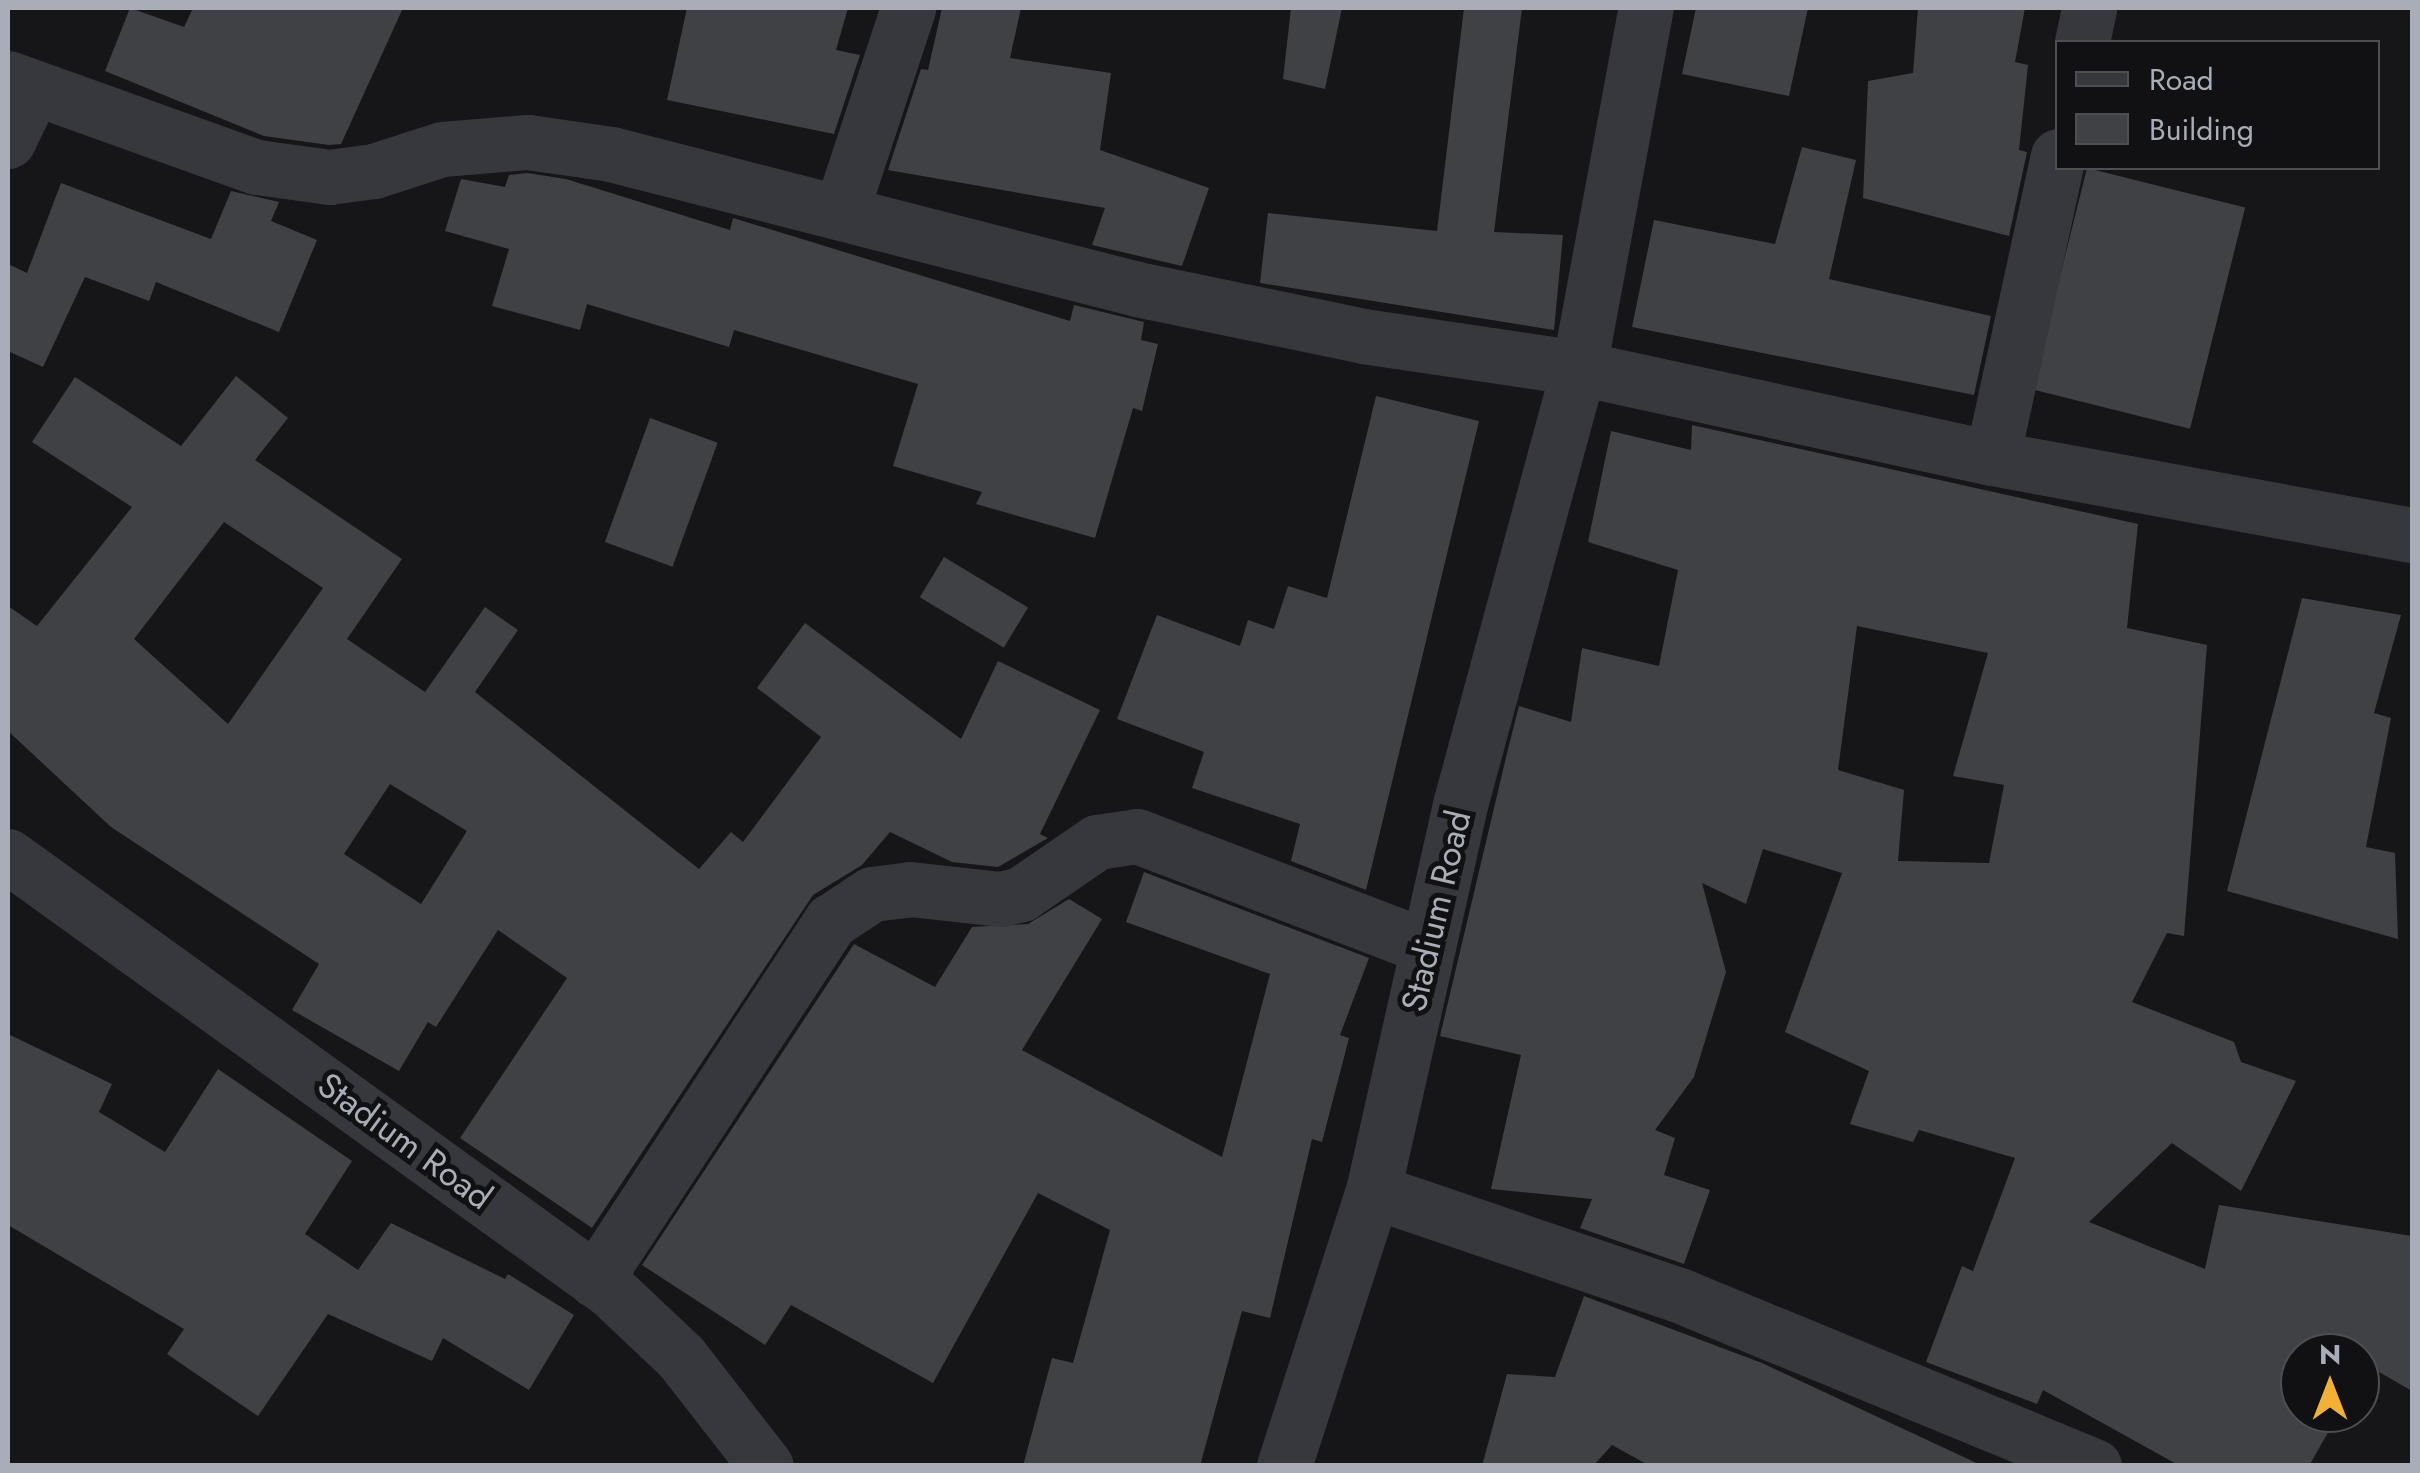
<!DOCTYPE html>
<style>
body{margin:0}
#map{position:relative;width:2420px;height:1473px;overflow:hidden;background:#161618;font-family:Jost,sans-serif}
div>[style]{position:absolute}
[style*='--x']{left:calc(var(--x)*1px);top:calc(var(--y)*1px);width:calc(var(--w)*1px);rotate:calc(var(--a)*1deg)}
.building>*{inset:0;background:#404145;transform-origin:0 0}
.street>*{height:55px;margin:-27.5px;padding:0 27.5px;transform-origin:27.5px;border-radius:27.5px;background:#37383d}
span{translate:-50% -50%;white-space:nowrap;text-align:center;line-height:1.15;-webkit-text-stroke:10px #111113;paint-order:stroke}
.street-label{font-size:35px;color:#a8adb8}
.frame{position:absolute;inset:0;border:10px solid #a8adb8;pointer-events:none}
.legend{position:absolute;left:2055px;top:40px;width:325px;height:130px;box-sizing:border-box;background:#111113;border:2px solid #4d4f55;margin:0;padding:12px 18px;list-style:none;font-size:30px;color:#a8adb8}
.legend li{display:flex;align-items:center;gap:20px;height:50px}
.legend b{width:50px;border:2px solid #4d4f55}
.north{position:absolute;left:2280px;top:1333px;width:100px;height:100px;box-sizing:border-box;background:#111113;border:2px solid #4d4f55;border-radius:50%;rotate:0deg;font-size:28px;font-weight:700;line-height:40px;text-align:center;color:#a8adb8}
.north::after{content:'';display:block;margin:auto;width:35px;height:45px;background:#f2b134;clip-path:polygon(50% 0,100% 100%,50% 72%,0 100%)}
</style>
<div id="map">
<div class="building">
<i style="clip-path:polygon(130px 8px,184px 27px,193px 8px,403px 8px,341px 144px,329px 145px,264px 136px,105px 71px)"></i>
<i style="clip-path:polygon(687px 8px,848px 8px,836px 50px,860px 55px,834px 134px,667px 100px)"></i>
<i style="clip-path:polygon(942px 8px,1021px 8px,1010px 58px,1111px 73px,1100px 150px,1209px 188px,1182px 266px,1092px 245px,1105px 208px,888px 170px,921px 69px,928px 70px)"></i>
<i style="clip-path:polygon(1291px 8px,1342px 8px,1325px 89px,1283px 79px)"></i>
<i style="clip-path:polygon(1464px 8px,1522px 8px,1494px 232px,1563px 235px,1554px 330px,1260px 283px,1268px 213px,1437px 231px)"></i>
<i style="clip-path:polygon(1696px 8px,1808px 8px,1789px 96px,1682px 74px)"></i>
<i style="clip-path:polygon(1918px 8px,2025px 8px,2015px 62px,2028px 65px,2019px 150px,2027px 152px,2009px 236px,1863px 198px,1868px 81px,1913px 73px)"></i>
<i style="clip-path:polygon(1802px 147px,1856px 160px,1829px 279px,1991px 316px,1974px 395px,1632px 327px,1654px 220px,1775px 244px)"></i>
<i style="left:2087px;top:168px;width:163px;height:228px;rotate:14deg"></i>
<i style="clip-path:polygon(527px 173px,566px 179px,730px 230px,733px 218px,1070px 321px,1074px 305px,1144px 322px,1141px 340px,1158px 344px,1142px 411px,1133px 408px,1095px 538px,976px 504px,982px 492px,893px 466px,918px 384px,734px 330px,729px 347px,587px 304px,580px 330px,492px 306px,509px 249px,445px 231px,461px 179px,505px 187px,509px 175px)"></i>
<i style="clip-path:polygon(61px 183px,211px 239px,231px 191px,279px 202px,271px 221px,317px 240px,279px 332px,156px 282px,149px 301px,85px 277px,43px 367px,8px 351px,8px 264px,27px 273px)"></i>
<i style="clip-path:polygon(evenodd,236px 376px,288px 418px,255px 460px,402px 559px,347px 639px,425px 692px,485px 607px,518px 630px,475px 692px,699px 869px,731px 832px,743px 842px,821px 737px,757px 688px,805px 623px,961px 739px,998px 661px,1100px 710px,1040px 834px,1048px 838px,998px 867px,952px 862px,890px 832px,862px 865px,813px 895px,592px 1228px,460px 1138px,567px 978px,498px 930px,436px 1027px,428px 1022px,399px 1071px,292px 1010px,319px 964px,111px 827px,8px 731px,8px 606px,37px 626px,132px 507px,32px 442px,75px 377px,181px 446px,236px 376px,224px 522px,323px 588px,228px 724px,134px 639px,224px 522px,236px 376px,390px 784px,467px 831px,421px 904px,344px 854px,390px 784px)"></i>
<i style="clip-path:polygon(1376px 396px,1479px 421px,1366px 890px,1291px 861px,1300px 824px,1192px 788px,1204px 752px,1117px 719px,1157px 615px,1240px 646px,1248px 620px,1274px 629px,1288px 586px,1327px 598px)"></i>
<i style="left:650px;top:418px;width:72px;height:132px;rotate:20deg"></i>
<i style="clip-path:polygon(evenodd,1692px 425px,2138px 524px,2127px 628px,2207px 645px,2184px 936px,2167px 933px,2132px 1002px,2234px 1042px,2241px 1062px,2296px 1081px,2241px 1191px,2172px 1143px,2089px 1222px,2205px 1269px,2219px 1205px,2412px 1236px,2412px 1391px,2367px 1365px,2360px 1377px,2360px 1353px,2300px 1353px,2300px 1413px,2339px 1413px,2309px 1466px,2180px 1466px,2043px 1390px,2037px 1404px,1926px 1362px,1962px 1266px,1973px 1271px,2015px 1158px,1919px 1130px,1913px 1142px,1850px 1124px,1869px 1071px,1785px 1032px,1842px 873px,1763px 849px,1746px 904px,1702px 883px,1726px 972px,1694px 1077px,1655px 1130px,1675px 1138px,1664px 1175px,1710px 1190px,1684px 1264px,1580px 1228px,1592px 1199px,1491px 1189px,1521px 1055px,1440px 1036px,1508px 749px,1519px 706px,1571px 722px,1582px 648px,1659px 666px,1678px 570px,1588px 542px,1611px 431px,1691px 450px,1692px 425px,1857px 626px,1988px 653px,1953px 776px,2004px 785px,1989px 863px,1898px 861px,1904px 790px,1838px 770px,1857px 626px)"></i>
<i style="left:944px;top:557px;width:98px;height:47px;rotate:31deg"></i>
<i style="clip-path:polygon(2302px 598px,2401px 615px,2374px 713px,2391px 718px,2366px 847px,2395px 853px,2398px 939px,2227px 891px)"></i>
<i style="clip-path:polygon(1144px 872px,1369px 958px,1340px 1035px,1349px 1038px,1322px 1142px,1312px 1139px,1270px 1318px,1242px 1311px,1200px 1466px,1023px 1466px,1052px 1358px,1073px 1363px,1110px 1230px,1038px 1193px,933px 1383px,791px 1305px,765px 1345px,642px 1265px,854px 944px,935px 987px,972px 927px,1028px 924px,1069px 899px,1102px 919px,1022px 1050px,1222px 1157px,1270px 974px,1126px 922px)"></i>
<i style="clip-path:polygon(8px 1034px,112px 1084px,99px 1112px,165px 1152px,218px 1069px,352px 1161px,305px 1234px,358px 1270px,391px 1223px,505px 1279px,508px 1274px,574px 1315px,529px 1390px,443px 1338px,432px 1361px,328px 1314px,258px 1416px,167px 1354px,184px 1329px,8px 1225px)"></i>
<i style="clip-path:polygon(1584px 1296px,1762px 1363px,1983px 1466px,1650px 1466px,1612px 1445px,1593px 1466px,1482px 1466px,1507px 1374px,1555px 1377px)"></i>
</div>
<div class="street">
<i style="--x:2082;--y:42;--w:35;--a:-78"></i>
<i style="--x:8;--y:78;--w:264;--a:19.7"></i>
<i style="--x:257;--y:167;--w:73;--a:7.9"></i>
<i style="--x:329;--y:177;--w:45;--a:-7.6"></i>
<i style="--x:374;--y:171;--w:71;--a:-17.9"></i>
<i style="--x:442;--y:149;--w:86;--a:-4.7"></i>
<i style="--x:528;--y:142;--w:84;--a:8.2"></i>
<i style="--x:611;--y:154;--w:543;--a:14.39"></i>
<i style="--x:1137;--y:289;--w:231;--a:11.7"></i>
<i style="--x:1363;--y:336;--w:218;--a:8.4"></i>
<i style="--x:1579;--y:368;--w:423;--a:12.3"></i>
<i style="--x:1992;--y:458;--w:427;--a:10.4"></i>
<i style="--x:8;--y:141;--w:58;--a:-64.3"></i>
<i style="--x:841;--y:211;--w:214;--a:-71.7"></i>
<i style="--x:1992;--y:458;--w:309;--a:-77.7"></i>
<i style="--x:8;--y:856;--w:742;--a:35.79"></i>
<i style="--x:610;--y:1290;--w:98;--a:43.3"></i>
<i style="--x:681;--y:1357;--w:138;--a:52.1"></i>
<i style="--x:1373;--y:1191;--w:323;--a:18.8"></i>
<i style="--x:1679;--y:1295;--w:449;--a:22.4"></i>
<i style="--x:595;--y:1280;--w:430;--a:-56.7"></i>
<i style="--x:831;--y:921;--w:49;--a:-33.4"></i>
<i style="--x:872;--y:894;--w:38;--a:-7"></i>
<i style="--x:910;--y:889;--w:91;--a:6.3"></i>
<i style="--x:1000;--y:899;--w:22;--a:-13"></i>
<i style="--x:1021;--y:894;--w:92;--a:-34.4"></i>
<i style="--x:1097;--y:842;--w:40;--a:-8.5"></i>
<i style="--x:1137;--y:836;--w:311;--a:20.9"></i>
<i style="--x:1284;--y:1466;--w:289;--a:-72.1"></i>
<i style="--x:1373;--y:1191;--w:400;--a:-77.3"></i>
<i style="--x:1461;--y:801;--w:449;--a:-74.8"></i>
<i style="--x:1579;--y:368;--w:366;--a:-79.5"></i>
</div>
<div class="street-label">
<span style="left:1436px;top:911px;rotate:-77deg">Stadium Road</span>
<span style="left:405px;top:1141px;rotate:36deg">Stadium Road</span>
</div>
<div class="frame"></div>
<ul class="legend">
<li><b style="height:12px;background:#37383d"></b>Road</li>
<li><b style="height:28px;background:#404145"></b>Building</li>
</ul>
<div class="north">N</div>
</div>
